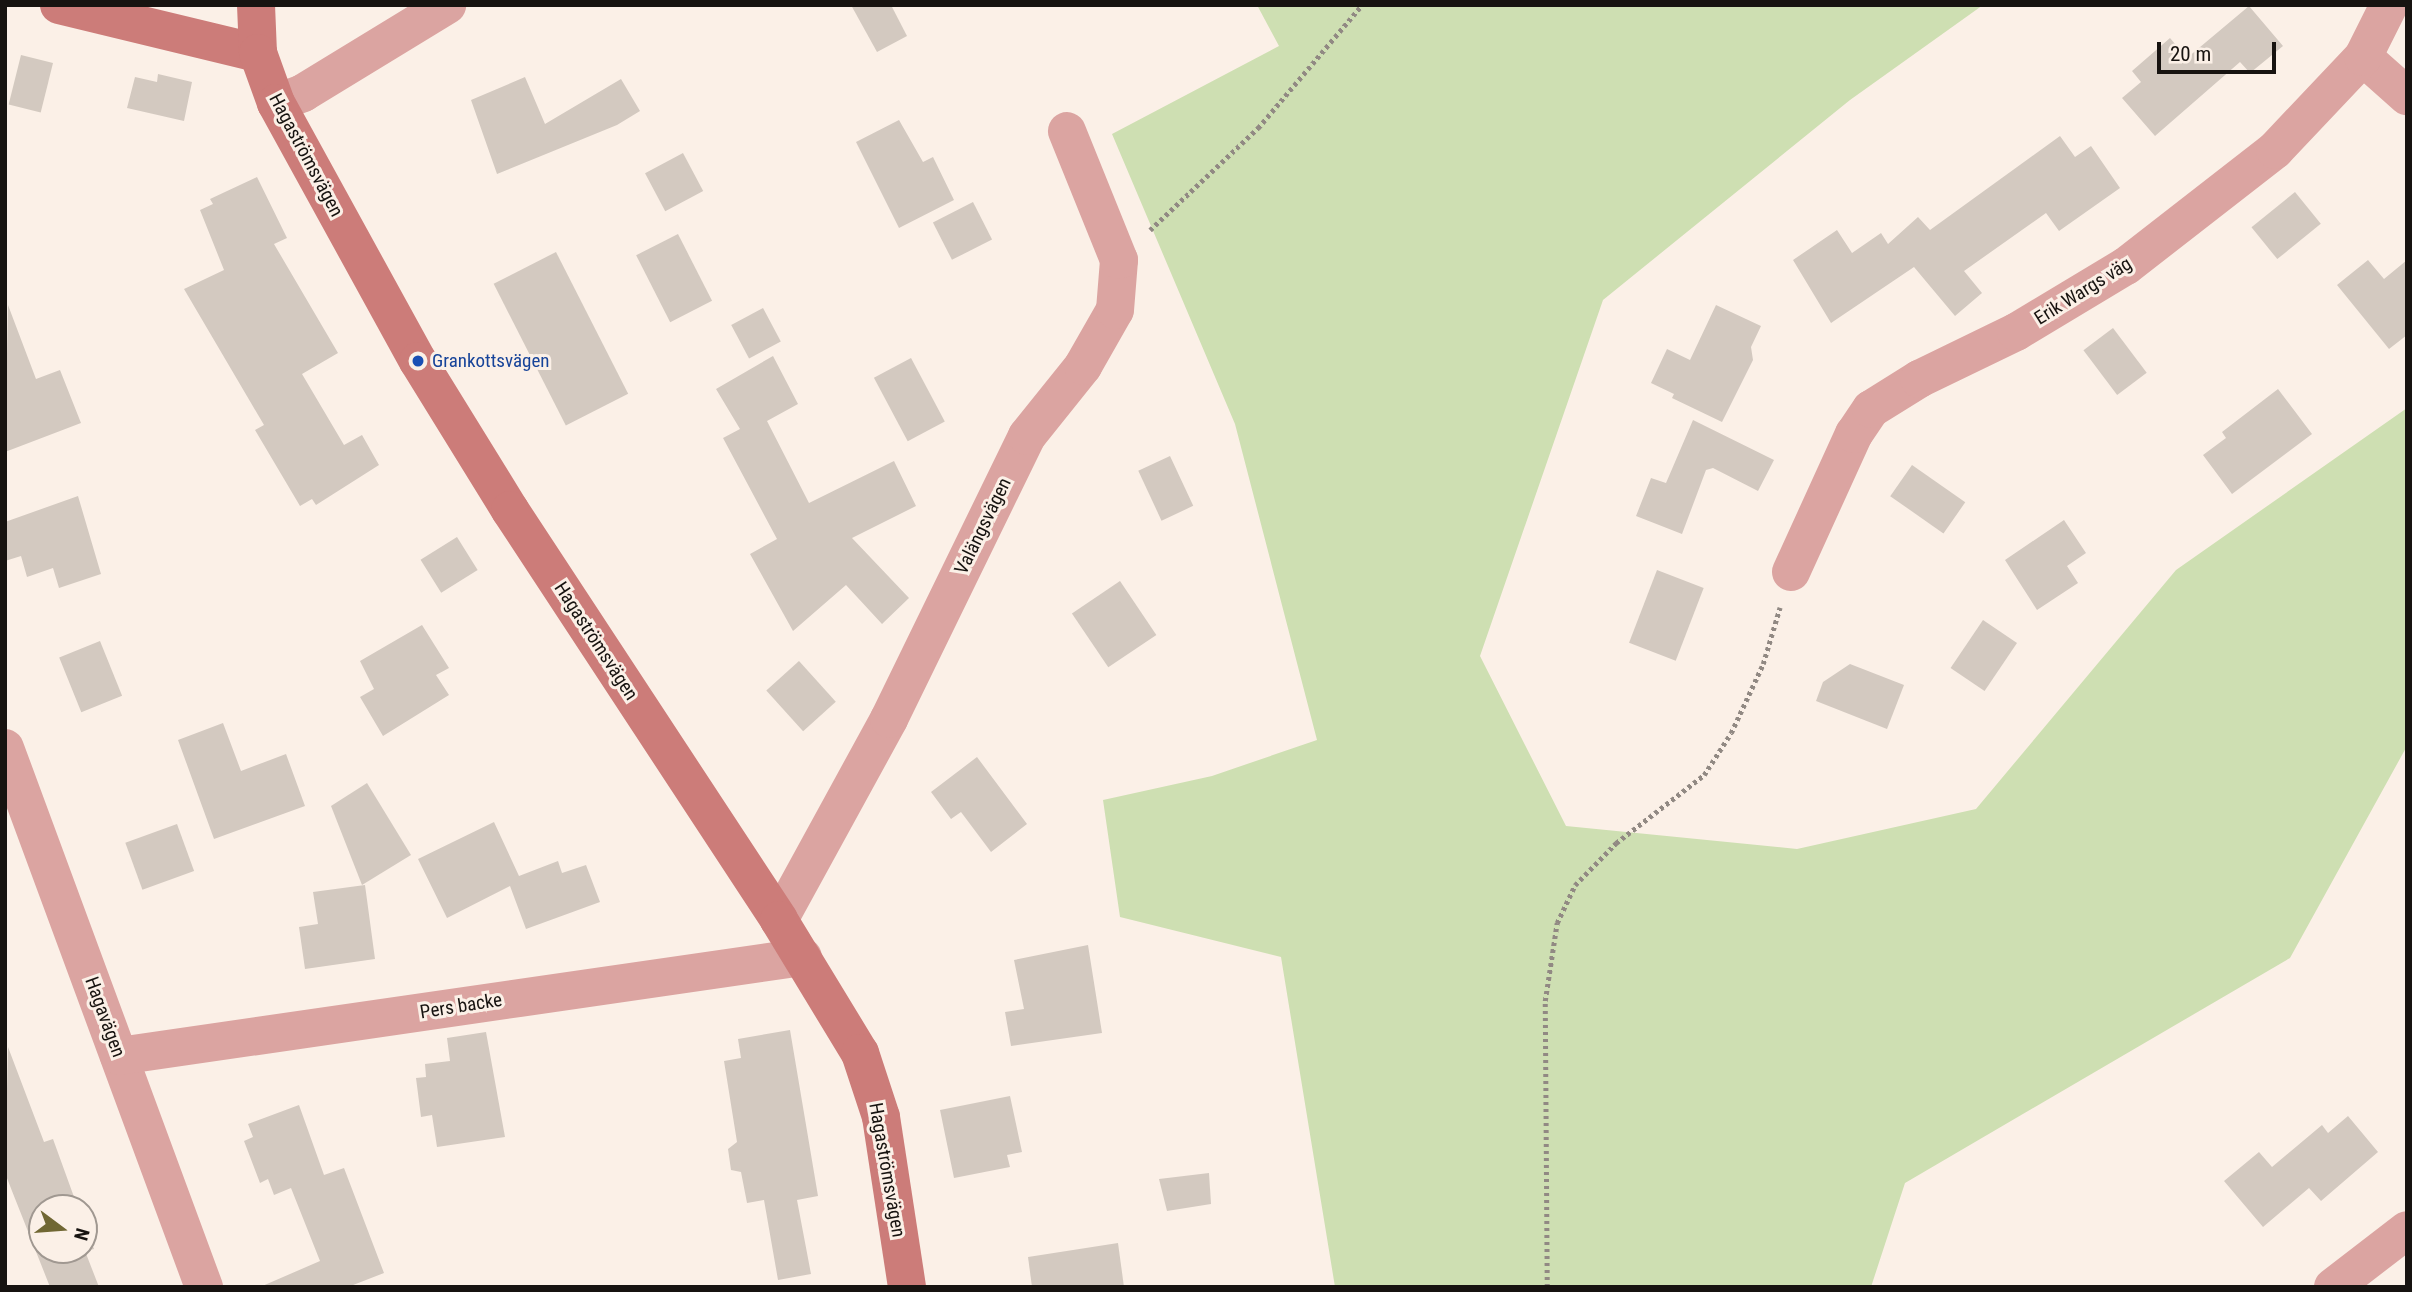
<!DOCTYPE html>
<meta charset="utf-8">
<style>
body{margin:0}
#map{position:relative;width:2412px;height:1292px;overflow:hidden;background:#fbf0e7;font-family:"Roboto Condensed",sans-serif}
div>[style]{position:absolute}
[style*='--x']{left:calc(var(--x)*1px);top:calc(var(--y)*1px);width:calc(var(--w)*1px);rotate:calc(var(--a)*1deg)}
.green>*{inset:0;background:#cedfb2}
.building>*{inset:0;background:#d3c9c0;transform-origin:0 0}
.path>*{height:4.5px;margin-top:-2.25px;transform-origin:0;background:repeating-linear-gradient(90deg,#918983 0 3.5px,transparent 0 7px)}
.street>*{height:38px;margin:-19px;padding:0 19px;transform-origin:19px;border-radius:19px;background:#dba4a1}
.secondary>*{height:38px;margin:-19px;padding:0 19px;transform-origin:19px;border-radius:19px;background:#cc7c79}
.dots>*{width:19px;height:19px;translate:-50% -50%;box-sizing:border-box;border:4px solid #fbf0e7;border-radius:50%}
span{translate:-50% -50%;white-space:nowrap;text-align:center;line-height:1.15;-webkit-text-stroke:6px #fbf0e7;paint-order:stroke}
.street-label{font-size:19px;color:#171310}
.transit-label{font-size:19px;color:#164399}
.left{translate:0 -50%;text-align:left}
.frame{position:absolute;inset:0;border:7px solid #171310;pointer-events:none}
.north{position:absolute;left:28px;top:1194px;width:70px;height:70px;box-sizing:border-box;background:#fbf0e7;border:2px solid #a09891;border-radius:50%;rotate:106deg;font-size:19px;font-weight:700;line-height:28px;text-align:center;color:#171310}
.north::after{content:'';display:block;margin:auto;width:24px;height:32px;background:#706733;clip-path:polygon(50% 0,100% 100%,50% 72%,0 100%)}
.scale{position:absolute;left:2157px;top:42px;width:119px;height:32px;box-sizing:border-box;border:4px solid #171310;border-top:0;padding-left:9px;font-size:21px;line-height:24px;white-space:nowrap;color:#171310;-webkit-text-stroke:5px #fbf0e7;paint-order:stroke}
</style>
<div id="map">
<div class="green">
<i style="clip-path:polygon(1257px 5px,1983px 5px,1850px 100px,1603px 300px,1480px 656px,1566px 826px,1797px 849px,1976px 809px,2176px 570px,2407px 408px,2407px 746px,2290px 958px,1905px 1183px,1871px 1287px,1335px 1287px,1281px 957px,1120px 917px,1103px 800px,1212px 776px,1317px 740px,1235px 424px,1112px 134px,1279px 46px)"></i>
</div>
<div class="building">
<i style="clip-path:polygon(851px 5px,891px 5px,907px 36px,877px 52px)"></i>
<i style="clip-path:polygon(2249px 6px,2283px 46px,2250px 73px,2240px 62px,2155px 136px,2122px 98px,2141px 82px,2132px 71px,2170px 38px,2187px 58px)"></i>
<i style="left:21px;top:55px;width:33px;height:51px;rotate:14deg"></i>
<i style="clip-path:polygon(158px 74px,192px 82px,184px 121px,127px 108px,135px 77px,157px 82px)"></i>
<i style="clip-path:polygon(525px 77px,545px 124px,621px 79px,640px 111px,617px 125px,497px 174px,471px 100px)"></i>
<i style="clip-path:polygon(899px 120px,923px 162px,933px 157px,954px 200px,899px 228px,856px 142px)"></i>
<i style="clip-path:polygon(2060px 136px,2075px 157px,2091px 146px,2120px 188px,2059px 231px,2046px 213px,1964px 271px,1982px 293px,1955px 316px,1914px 267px,1831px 323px,1793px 260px,1837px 230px,1852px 253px,1881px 233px,1888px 244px,1918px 217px,1930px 230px)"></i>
<i style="left:683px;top:153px;width:43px;height:43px;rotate:62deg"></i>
<i style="clip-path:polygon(257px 177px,287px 238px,274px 244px,338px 353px,302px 374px,344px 445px,362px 435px,379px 465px,316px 505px,312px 499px,300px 506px,255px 430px,264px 425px,184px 289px,224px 270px,200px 210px,213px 204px,210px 199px)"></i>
<i style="left:2295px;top:192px;width:41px;height:56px;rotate:51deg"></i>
<i style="left:973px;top:202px;width:42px;height:45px;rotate:63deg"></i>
<i style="left:678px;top:234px;width:75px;height:47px;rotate:63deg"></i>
<i style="left:556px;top:252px;width:159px;height:70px;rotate:63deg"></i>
<i style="clip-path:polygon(2368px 260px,2384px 279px,2407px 260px,2407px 335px,2389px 349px,2337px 285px)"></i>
<i style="clip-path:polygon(8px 305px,36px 379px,60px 370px,81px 423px,5px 452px)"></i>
<i style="clip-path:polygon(1716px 305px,1761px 326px,1751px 347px,1753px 360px,1722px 422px,1672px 398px,1674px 394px,1651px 383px,1667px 349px,1690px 360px)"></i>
<i style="left:763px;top:308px;width:38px;height:36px;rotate:62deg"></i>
<i style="left:2113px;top:328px;width:56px;height:37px;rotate:53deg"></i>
<i style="clip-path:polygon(773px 356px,798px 404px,767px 421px,809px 503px,894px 461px,916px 506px,852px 538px,909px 598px,882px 624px,846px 585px,793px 631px,750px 554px,777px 539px,723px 438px,740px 429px,716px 389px)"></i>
<i style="left:911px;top:358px;width:72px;height:42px;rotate:62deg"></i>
<i style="clip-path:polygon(2278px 389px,2312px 434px,2232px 494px,2203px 455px,2226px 438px,2222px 432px)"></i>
<i style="clip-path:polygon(1693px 420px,1774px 460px,1758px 491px,1713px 468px,1706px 470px,1682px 534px,1636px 516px,1651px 478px,1666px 483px)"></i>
<i style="left:1170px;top:456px;width:55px;height:35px;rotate:65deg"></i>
<i style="left:1912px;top:465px;width:65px;height:38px;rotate:35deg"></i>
<i style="clip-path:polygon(78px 496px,101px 574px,59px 588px,53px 568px,27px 577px,21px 556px,5px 561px,5px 522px)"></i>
<i style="clip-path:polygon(2064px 520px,2086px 553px,2067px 566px,2078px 583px,2037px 610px,2005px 560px)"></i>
<i style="left:457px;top:537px;width:39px;height:43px;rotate:58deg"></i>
<i style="left:1657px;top:570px;width:50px;height:78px;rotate:21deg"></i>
<i style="left:1120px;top:581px;width:65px;height:58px;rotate:56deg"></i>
<i style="left:1983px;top:620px;width:41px;height:58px;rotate:34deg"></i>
<i style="clip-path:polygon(422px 625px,449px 668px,436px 675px,449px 695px,383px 736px,360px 697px,374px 689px,360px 661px)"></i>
<i style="left:100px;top:641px;width:59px;height:44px;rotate:68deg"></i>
<i style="left:799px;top:661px;width:55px;height:44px;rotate:48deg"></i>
<i style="clip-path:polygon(1850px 664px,1904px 685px,1887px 729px,1816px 701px,1823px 682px)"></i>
<i style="clip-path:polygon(223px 723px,241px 771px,286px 754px,305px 806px,214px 839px,178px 740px)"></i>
<i style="clip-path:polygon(977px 757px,1027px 824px,991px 852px,961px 812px,951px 819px,931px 792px)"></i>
<i style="clip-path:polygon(367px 783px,411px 855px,362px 885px,331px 806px)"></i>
<i style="clip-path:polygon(494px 822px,519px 876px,558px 861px,562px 873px,586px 865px,600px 902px,526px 929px,510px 886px,447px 918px,418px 859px)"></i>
<i style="left:177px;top:824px;width:50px;height:55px;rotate:70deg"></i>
<i style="clip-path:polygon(365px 885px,375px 959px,305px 969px,299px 927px,318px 924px,313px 892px)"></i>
<i style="clip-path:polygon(1088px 945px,1102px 1033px,1011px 1046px,1005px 1012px,1024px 1009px,1014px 960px)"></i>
<i style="clip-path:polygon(790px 1030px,818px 1196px,797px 1200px,811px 1274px,778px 1280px,764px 1200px,747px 1203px,741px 1172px,731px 1170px,728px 1149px,737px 1142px,724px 1061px,741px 1058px,738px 1039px)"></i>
<i style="clip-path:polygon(486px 1032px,505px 1137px,437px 1147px,432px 1115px,421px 1117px,416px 1078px,426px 1077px,425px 1064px,450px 1061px,447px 1038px)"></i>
<i style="clip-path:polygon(8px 1047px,44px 1142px,53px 1139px,78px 1208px,42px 1208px,42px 1250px,84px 1250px,84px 1223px,94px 1249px,85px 1251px,99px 1287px,50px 1287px,12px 1191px,5px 1173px)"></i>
<i style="clip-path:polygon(1010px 1096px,1022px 1152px,1007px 1155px,1010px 1167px,954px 1178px,940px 1110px)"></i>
<i style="clip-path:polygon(299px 1105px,324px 1175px,344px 1168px,384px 1273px,348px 1287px,260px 1287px,320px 1261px,291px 1188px,274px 1195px,268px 1179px,260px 1183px,244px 1141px,253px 1137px,248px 1124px)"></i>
<i style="clip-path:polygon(2348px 1116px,2378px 1152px,2321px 1201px,2309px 1188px,2263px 1227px,2224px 1181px,2259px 1152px,2272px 1167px,2322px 1125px,2328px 1133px)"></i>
<i style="clip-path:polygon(1209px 1173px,1211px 1204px,1167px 1211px,1159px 1179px)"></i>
<i style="clip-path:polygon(1118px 1243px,1124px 1287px,1032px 1287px,1028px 1257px)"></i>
</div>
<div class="path">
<i style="--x:1150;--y:230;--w:149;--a:-43.4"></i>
<i style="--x:1258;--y:128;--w:161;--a:-49.8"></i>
<i style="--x:1547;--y:1287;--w:286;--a:-90.4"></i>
<i style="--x:1545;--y:1001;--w:79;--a:-81.3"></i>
<i style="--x:1557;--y:923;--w:42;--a:-64.7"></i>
<i style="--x:1575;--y:885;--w:59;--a:-45.7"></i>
<i style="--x:1616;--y:843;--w:111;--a:-37.7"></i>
<i style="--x:1704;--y:775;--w:50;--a:-57.3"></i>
<i style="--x:1731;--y:733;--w:76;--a:-65.1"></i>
<i style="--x:1763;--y:664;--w:59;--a:-73.4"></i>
</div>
<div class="street">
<i style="--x:2363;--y:57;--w:59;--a:41.6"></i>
<i style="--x:276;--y:103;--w:29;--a:-20"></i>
<i style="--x:303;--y:93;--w:169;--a:-31.4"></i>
<i style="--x:1791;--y:572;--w:152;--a:-65.5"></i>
<i style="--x:1854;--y:434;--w:30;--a:-56"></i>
<i style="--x:1871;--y:409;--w:57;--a:-32"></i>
<i style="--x:1919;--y:379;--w:108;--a:-25.9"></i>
<i style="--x:2016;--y:332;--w:128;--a:-31"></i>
<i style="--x:2126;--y:266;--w:189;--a:-37.9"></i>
<i style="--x:2275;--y:150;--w:128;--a:-46.6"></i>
<i style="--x:2363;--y:57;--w:58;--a:-63.4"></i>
<i style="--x:5;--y:748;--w:575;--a:69.74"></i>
<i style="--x:779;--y:920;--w:229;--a:-61.3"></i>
<i style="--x:889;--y:719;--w:315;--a:-64"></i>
<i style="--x:1027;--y:436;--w:90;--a:-51.3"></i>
<i style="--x:1083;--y:366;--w:64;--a:-60.3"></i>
<i style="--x:1115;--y:310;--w:50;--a:-85.4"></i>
<i style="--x:1119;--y:260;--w:139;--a:-112"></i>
<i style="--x:119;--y:1056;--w:691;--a:-8.24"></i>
<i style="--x:2333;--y:1287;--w:93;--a:-37.6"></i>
</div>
<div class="secondary">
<i style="--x:59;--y:5;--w:205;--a:13.6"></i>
<i style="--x:256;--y:5;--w:48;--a:87.6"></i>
<i style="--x:258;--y:53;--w:53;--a:70.2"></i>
<i style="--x:276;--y:103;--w:294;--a:61.2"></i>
<i style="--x:418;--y:361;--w:175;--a:58.3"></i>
<i style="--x:510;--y:510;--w:490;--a:56.7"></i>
<i style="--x:779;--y:920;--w:156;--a:58.7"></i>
<i style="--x:860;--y:1053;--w:67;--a:71.8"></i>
<i style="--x:881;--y:1117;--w:172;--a:81.3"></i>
</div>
<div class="dots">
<i style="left:418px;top:361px;background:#1a4fb4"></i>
</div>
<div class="street-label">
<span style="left:306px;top:155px;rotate:62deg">Hagaströmsvägen</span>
<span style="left:2083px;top:291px;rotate:-32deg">Erik Wargs väg</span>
<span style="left:983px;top:526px;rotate:-64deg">Valängsvägen</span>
<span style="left:596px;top:641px;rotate:57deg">Hagaströmsvägen</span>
<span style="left:461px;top:1006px;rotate:-9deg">Pers backe</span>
<span style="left:105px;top:1017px;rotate:70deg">Hagavägen</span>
<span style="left:887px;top:1170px;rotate:80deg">Hagaströmsvägen</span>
</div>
<div class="transit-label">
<span class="left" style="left:432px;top:361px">Grankottsvägen</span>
</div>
<div class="frame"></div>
<div class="north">N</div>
<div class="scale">20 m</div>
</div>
